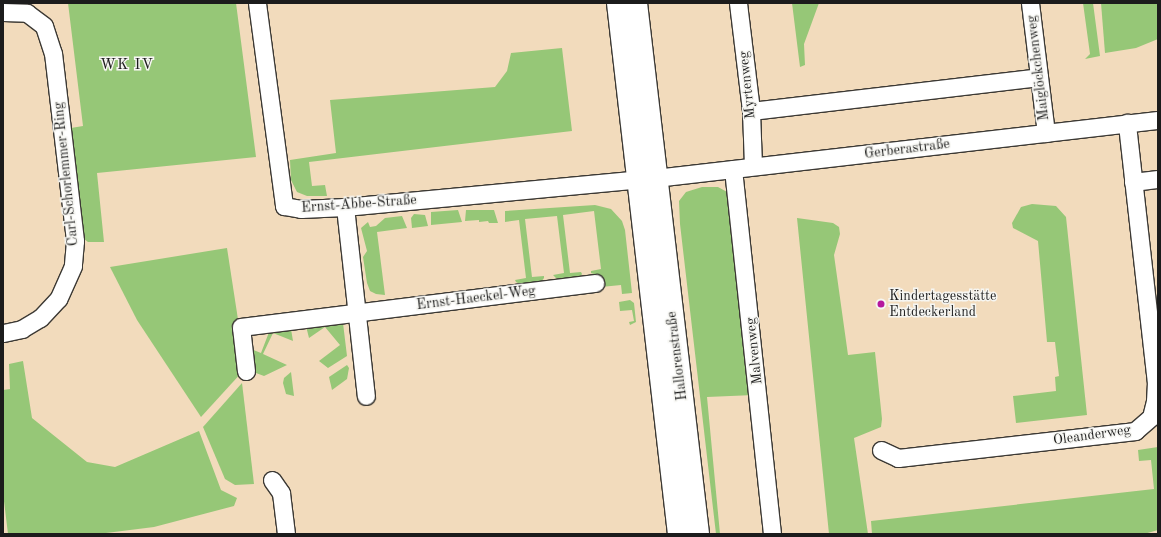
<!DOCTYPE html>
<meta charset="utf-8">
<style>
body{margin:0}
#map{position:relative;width:1161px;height:537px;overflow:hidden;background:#f2dbbc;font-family:"Old Standard TT",serif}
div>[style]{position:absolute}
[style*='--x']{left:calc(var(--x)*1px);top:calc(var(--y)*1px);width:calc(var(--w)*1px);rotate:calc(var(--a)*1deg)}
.green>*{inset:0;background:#96c777}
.roads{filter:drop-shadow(1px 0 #3c3934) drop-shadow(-1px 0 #3c3934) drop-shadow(0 1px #3c3934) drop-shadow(0 -1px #3c3934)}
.street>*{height:17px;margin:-8.5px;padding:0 8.5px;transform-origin:8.5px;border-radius:8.5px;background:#fff}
.secondary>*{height:22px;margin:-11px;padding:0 11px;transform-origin:11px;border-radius:11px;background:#fff}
.dots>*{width:11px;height:11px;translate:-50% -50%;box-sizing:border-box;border:2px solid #f6f6f2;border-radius:50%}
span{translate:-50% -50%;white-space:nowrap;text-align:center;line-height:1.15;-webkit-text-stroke:3px #f6f6f2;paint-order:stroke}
.street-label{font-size:14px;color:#1c1c1c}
.poi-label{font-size:14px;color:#1c1c1c}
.left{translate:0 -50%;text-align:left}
.neighbourhood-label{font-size:15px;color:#1c1c1c;letter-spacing:1px}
.frame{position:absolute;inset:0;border:4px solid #1c1c1c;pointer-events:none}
</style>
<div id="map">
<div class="green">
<i style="clip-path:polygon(68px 3px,236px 3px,256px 157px,97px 173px,104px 242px,88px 242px,80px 236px,71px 128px,83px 126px)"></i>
<i style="clip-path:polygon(792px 3px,819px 3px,804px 44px,805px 65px,800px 67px)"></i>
<i style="clip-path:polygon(1083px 3px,1093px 3px,1100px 56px,1085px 59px,1090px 54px)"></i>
<i style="clip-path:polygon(1101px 3px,1158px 3px,1158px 39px,1136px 48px,1105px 53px)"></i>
<i style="clip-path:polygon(562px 48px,572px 131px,309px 162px,312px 186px,325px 185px,327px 196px,307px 196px,297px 192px,291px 180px,290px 160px,336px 153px,330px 100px,495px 87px,507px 71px,511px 53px)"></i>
<i style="clip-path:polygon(702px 187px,718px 187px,729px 193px,754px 395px,707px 397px,720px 534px,716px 534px,680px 224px,679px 201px,686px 192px)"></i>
<i style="clip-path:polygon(1032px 204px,1056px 206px,1066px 217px,1087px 415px,1016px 423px,1013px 396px,1056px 391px,1055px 377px,1059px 376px,1055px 342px,1047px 342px,1038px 241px,1013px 228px,1012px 223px,1021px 207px)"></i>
<i style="clip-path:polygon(595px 205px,611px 209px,622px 221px,625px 230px,632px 293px,622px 294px,621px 285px,601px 287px,600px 276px,591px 273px,591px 271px,601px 269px,594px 211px,563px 215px,570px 273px,581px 272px,582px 274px,580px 277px,558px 280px,553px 275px,564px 273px,557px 216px,525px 219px,532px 277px,544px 276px,544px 278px,541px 282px,520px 284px,516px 282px,515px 280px,526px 278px,519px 220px,505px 222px,505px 211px)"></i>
<i style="clip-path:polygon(458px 210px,462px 222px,431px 225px,431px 212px)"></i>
<i style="clip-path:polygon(466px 210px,494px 210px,498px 223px,489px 223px,488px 221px,479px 222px,479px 220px,465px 221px)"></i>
<i style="clip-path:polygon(414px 214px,425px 215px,428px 226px,412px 228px,411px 218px)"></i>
<i style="clip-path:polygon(402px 216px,407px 228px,377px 232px,385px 295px,376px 294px,370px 291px,367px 283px,363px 257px,367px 251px,361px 228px,368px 222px,370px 227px,376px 226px,385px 218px)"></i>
<i style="clip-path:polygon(797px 218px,833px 223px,839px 227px,840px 234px,834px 255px,848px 355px,875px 352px,882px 419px,881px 427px,854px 438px,868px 534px,829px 534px)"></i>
<i style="clip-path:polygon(227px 248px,239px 326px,243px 371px,201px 417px,137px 320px,110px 267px)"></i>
<i style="clip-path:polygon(630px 300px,634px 303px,636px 322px,630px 325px,629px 322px,634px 321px,632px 310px,620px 311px,619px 302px)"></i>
<i style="clip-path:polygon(343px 323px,347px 356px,328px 368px,319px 361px,340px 345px,325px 327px,309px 338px,306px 326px)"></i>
<i style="clip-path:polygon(271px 327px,291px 329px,293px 341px,273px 333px,263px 354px,287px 365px,264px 376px,253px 372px,246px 347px,261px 353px)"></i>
<i style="clip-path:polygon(23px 361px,32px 418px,87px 462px,115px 467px,199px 431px,221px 490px,237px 498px,234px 506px,154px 527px,98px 534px,8px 534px,3px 493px,3px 390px,10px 389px,9px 364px)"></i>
<i style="clip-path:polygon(347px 365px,349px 368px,347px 379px,332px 390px,329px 377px)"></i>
<i style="clip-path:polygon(291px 372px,294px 396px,286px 394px,283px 383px,284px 378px)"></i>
<i style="clip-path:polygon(242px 383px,254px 484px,235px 485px,225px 479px,203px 427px)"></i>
<i style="clip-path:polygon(1158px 447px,1158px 530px,1144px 534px,872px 534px,871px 521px,1154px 489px,1151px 460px,1139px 461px,1138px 450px)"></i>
</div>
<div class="roads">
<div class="street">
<i style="--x:257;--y:3;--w:205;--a:82.4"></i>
<i style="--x:284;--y:206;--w:17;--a:10"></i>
<i style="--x:301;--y:209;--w:44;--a:-2.6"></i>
<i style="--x:345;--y:207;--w:295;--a:-5.4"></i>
<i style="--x:738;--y:3;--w:109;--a:83.1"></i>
<i style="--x:751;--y:111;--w:55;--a:87.9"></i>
<i style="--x:1030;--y:3;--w:131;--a:83"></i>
<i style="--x:3;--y:12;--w:24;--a:2"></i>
<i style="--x:27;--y:13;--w:21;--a:37"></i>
<i style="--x:44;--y:26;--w:28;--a:72"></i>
<i style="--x:53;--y:53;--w:189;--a:83.3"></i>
<i style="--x:75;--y:241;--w:25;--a:95"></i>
<i style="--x:73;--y:266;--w:36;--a:114"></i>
<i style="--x:58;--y:299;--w:26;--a:133"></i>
<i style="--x:40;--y:318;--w:21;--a:149"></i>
<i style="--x:22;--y:329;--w:19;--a:168"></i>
<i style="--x:751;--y:111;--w:290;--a:-6.7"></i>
<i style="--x:733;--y:169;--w:367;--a:83.9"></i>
<i style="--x:655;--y:178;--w:506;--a:-6.58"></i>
<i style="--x:1133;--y:182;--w:25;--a:-7"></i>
<i style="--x:345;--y:207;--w:190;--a:83.7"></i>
<i style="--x:246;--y:371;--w:44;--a:-96.5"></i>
<i style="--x:241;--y:327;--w:357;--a:-7.1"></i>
<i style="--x:881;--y:450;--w:19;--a:25"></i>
<i style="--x:898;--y:458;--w:239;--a:-6.5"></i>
<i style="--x:1135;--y:431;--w:21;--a:-41"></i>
<i style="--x:1151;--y:417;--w:16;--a:-76"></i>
<i style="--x:1155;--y:401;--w:18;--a:-87"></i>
<i style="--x:1156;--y:383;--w:262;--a:-96.4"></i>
<i style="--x:272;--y:480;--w:16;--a:55"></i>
<i style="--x:281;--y:493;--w:41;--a:83"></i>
</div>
<div class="secondary">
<i style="--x:618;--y:3;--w:534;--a:83.45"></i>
<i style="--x:636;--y:3;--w:535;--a:83.34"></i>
</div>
</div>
<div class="dots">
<i style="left:881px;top:304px;background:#b5179e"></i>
</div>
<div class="street-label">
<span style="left:1038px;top:68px;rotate:-97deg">Maiglöckchenweg</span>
<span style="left:747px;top:85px;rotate:-96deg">Myrtenweg</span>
<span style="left:907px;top:149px;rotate:-7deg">Gerberastraße</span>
<span style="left:66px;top:174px;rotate:-96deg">Carl-Schorlemmer-Ring</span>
<span style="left:359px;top:204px;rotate:-4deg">Ernst-Abbe-Straße</span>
<span style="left:476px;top:298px;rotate:-7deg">Ernst-Haeckel-Weg</span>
<span style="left:754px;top:351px;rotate:-96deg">Malvenweg</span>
<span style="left:677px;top:356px;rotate:-97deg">Hallorenstraße</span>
<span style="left:1092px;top:435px;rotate:-8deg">Oleanderweg</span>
</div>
<div class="poi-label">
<span class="left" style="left:889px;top:304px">Kindertagesstätte<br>Entdeckerland</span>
</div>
<div class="neighbourhood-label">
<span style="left:127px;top:66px">WK IV</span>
</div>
<div class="frame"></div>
</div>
